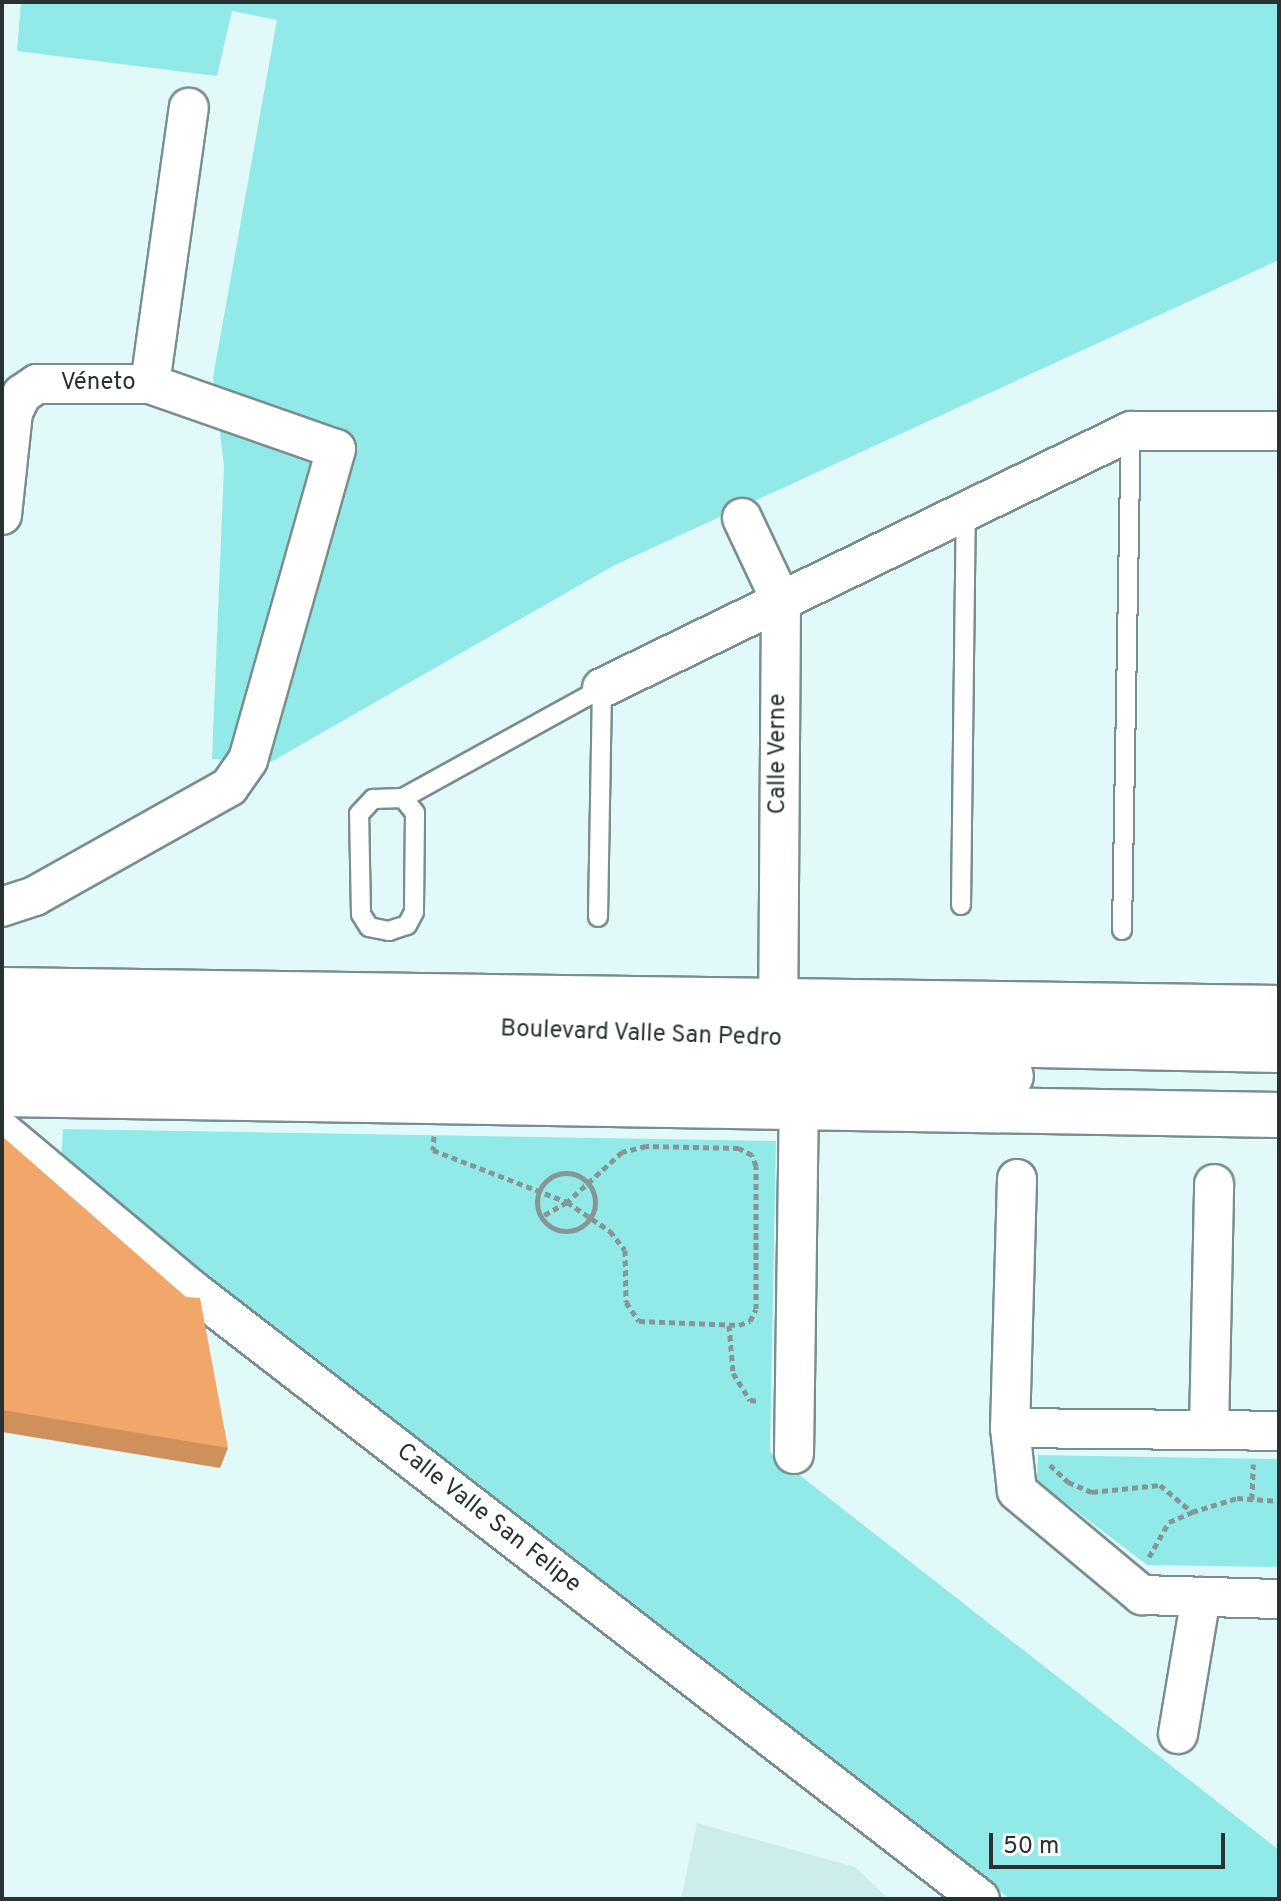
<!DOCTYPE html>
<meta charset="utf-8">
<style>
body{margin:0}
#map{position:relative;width:1281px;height:1901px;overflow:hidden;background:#e2f9f9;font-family:Overpass,sans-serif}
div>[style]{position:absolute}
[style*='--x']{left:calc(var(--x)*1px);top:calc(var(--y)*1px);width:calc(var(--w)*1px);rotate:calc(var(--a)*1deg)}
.built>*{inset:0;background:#cdeded}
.green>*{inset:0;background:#92eae8}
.path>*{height:5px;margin-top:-2.5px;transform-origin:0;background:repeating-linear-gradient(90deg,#869696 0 6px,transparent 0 10px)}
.path>.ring{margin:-2.5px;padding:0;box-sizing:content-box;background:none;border:5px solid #869696;border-radius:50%}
.roads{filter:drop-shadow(2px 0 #798e8e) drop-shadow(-2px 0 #798e8e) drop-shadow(0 2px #798e8e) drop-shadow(0 -2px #798e8e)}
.service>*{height:18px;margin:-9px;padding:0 9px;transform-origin:9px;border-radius:9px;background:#fff}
.minor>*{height:38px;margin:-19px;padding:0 19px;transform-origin:19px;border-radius:19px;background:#fff}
.secondary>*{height:44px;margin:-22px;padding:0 22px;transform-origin:22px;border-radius:22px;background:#fff}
.wall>*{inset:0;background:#d0905b}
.building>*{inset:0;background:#f2a76a}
span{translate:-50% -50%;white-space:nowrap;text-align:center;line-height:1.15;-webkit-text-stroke:6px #fff;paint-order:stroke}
.street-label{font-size:24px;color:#293232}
.frame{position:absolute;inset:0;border:4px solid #293232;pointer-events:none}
.scale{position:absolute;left:989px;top:1833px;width:236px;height:36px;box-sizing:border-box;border:4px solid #293232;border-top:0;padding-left:10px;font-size:24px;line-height:28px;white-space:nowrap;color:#293232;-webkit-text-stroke:6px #fff;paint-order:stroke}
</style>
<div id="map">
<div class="built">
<i style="clip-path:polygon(697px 1823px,855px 1867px,889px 1899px,681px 1899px)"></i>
</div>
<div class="green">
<i style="clip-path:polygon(21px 2px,1279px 2px,1279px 260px,613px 566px,271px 762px,212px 759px,224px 466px,213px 377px,277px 20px,232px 11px,217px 76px,17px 51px)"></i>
<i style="clip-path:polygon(63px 1129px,776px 1141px,770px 1452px,1279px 1850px,1279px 1899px,1010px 1899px,61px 1163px)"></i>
<i style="clip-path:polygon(1038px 1455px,1279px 1459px,1279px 1567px,1147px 1565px,1037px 1481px)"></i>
</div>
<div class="path">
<i style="--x:434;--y:1136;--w:14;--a:94"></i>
<i style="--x:433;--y:1150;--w:144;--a:21.2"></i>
<i style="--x:567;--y:1202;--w:52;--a:34"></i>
<i style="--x:610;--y:1231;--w:24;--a:52"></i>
<i style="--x:625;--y:1250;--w:52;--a:88.9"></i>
<i style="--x:626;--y:1302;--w:23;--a:56"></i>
<i style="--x:639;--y:1321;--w:100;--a:2.3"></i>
<i style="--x:739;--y:1325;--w:12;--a:-20"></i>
<i style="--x:750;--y:1321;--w:13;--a:-63"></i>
<i style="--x:756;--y:1309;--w:143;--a:-90"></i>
<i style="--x:756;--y:1166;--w:12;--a:-110"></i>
<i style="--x:752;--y:1155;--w:15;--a:-152"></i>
<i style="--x:739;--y:1148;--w:93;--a:-178.8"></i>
<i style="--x:646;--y:1146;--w:25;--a:166"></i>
<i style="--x:622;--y:1152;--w:74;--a:137.7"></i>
<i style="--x:567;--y:1202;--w:30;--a:150"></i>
<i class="ring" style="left:537px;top:1173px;width:53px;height:53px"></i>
<i style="--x:729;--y:1325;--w:48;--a:85.2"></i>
<i style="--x:733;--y:1373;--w:32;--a:58"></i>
<i style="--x:750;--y:1400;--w:10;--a:6"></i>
<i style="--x:1050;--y:1465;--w:25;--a:43"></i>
<i style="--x:1068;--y:1482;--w:26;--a:23"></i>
<i style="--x:1092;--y:1492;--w:68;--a:-5.9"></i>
<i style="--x:1160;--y:1485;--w:42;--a:40.2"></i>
<i style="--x:1252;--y:1499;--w:35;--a:-88"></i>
<i style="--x:1149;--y:1557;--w:40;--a:-60.3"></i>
<i style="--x:1169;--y:1522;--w:25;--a:-23"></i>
<i style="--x:1192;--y:1512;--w:47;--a:-17.3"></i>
<i style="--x:1237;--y:1498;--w:42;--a:4.1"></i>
</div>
<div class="roads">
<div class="service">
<i style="--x:403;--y:798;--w:227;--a:-28.9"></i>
<i style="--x:602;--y:688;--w:229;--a:91"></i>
<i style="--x:403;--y:798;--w:19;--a:51"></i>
<i style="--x:415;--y:813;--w:99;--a:90.6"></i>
<i style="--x:414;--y:912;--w:15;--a:118"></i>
<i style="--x:407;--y:925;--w:19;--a:162"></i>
<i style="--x:389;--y:931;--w:20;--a:-169"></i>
<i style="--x:369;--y:927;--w:15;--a:-122"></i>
<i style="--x:361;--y:914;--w:100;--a:-91.1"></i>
<i style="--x:359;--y:814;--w:21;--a:-47"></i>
<i style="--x:373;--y:799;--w:30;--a:-2"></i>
<i style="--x:961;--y:905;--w:395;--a:-89.3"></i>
<i style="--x:1122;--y:930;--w:499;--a:-89"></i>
</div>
<div class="minor">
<i style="--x:150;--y:384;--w:279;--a:-82"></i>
<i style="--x:2;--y:515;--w:104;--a:-83.9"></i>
<i style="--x:13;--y:412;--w:20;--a:-63"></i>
<i style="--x:22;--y:394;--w:18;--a:-34"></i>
<i style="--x:37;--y:384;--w:113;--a:0"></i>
<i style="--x:150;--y:384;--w:197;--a:19.3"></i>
<i style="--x:336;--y:449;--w:323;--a:105.8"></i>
<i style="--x:248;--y:760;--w:33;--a:125"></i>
<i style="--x:229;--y:787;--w:223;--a:150.7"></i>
<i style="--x:35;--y:896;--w:35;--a:162"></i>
<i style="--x:742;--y:518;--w:92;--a:64.8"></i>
<i style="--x:781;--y:601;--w:398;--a:90.4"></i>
<i style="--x:602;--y:688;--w:588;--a:-25.91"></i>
<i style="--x:1131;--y:431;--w:148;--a:0"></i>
<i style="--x:2;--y:1131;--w:246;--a:39.9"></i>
<i style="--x:191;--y:1289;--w:997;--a:37.71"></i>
<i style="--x:1017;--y:1179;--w:249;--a:91.6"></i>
<i style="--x:1010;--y:1428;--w:63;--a:83.7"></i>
<i style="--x:1017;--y:1491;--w:163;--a:39.8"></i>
<i style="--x:1142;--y:1595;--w:137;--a:1.7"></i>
<i style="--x:1010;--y:1428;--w:269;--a:0.6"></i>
<i style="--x:1209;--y:1430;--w:246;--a:-88.8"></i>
<i style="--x:794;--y:1454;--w:347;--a:-89.2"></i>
<i style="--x:1178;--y:1734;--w:139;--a:-80.5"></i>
</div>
<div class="secondary">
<i style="--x:2;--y:990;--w:1277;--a:0.81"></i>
<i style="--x:2;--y:1024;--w:1277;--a:1.17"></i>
<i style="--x:2;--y:1060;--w:477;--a:0.2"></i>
<i style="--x:479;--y:1062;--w:532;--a:1.51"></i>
<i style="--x:2;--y:1094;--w:1277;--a:0.94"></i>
</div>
</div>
<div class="wall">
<i style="clip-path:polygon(2px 1138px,228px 1448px,220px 1468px,2px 1432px)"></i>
</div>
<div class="building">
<i style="clip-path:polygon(3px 1137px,186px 1297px,200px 1298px,228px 1448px,2px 1410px,2px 1138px)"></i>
</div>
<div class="street-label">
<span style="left:98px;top:384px">Véneto</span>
<span style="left:779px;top:754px;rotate:-90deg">Calle Verne</span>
<span style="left:641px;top:1035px;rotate:2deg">Boulevard Valle San Pedro</span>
<span style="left:488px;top:1519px;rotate:38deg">Calle Valle San Felipe</span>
</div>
<div class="frame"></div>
<div class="scale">50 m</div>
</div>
